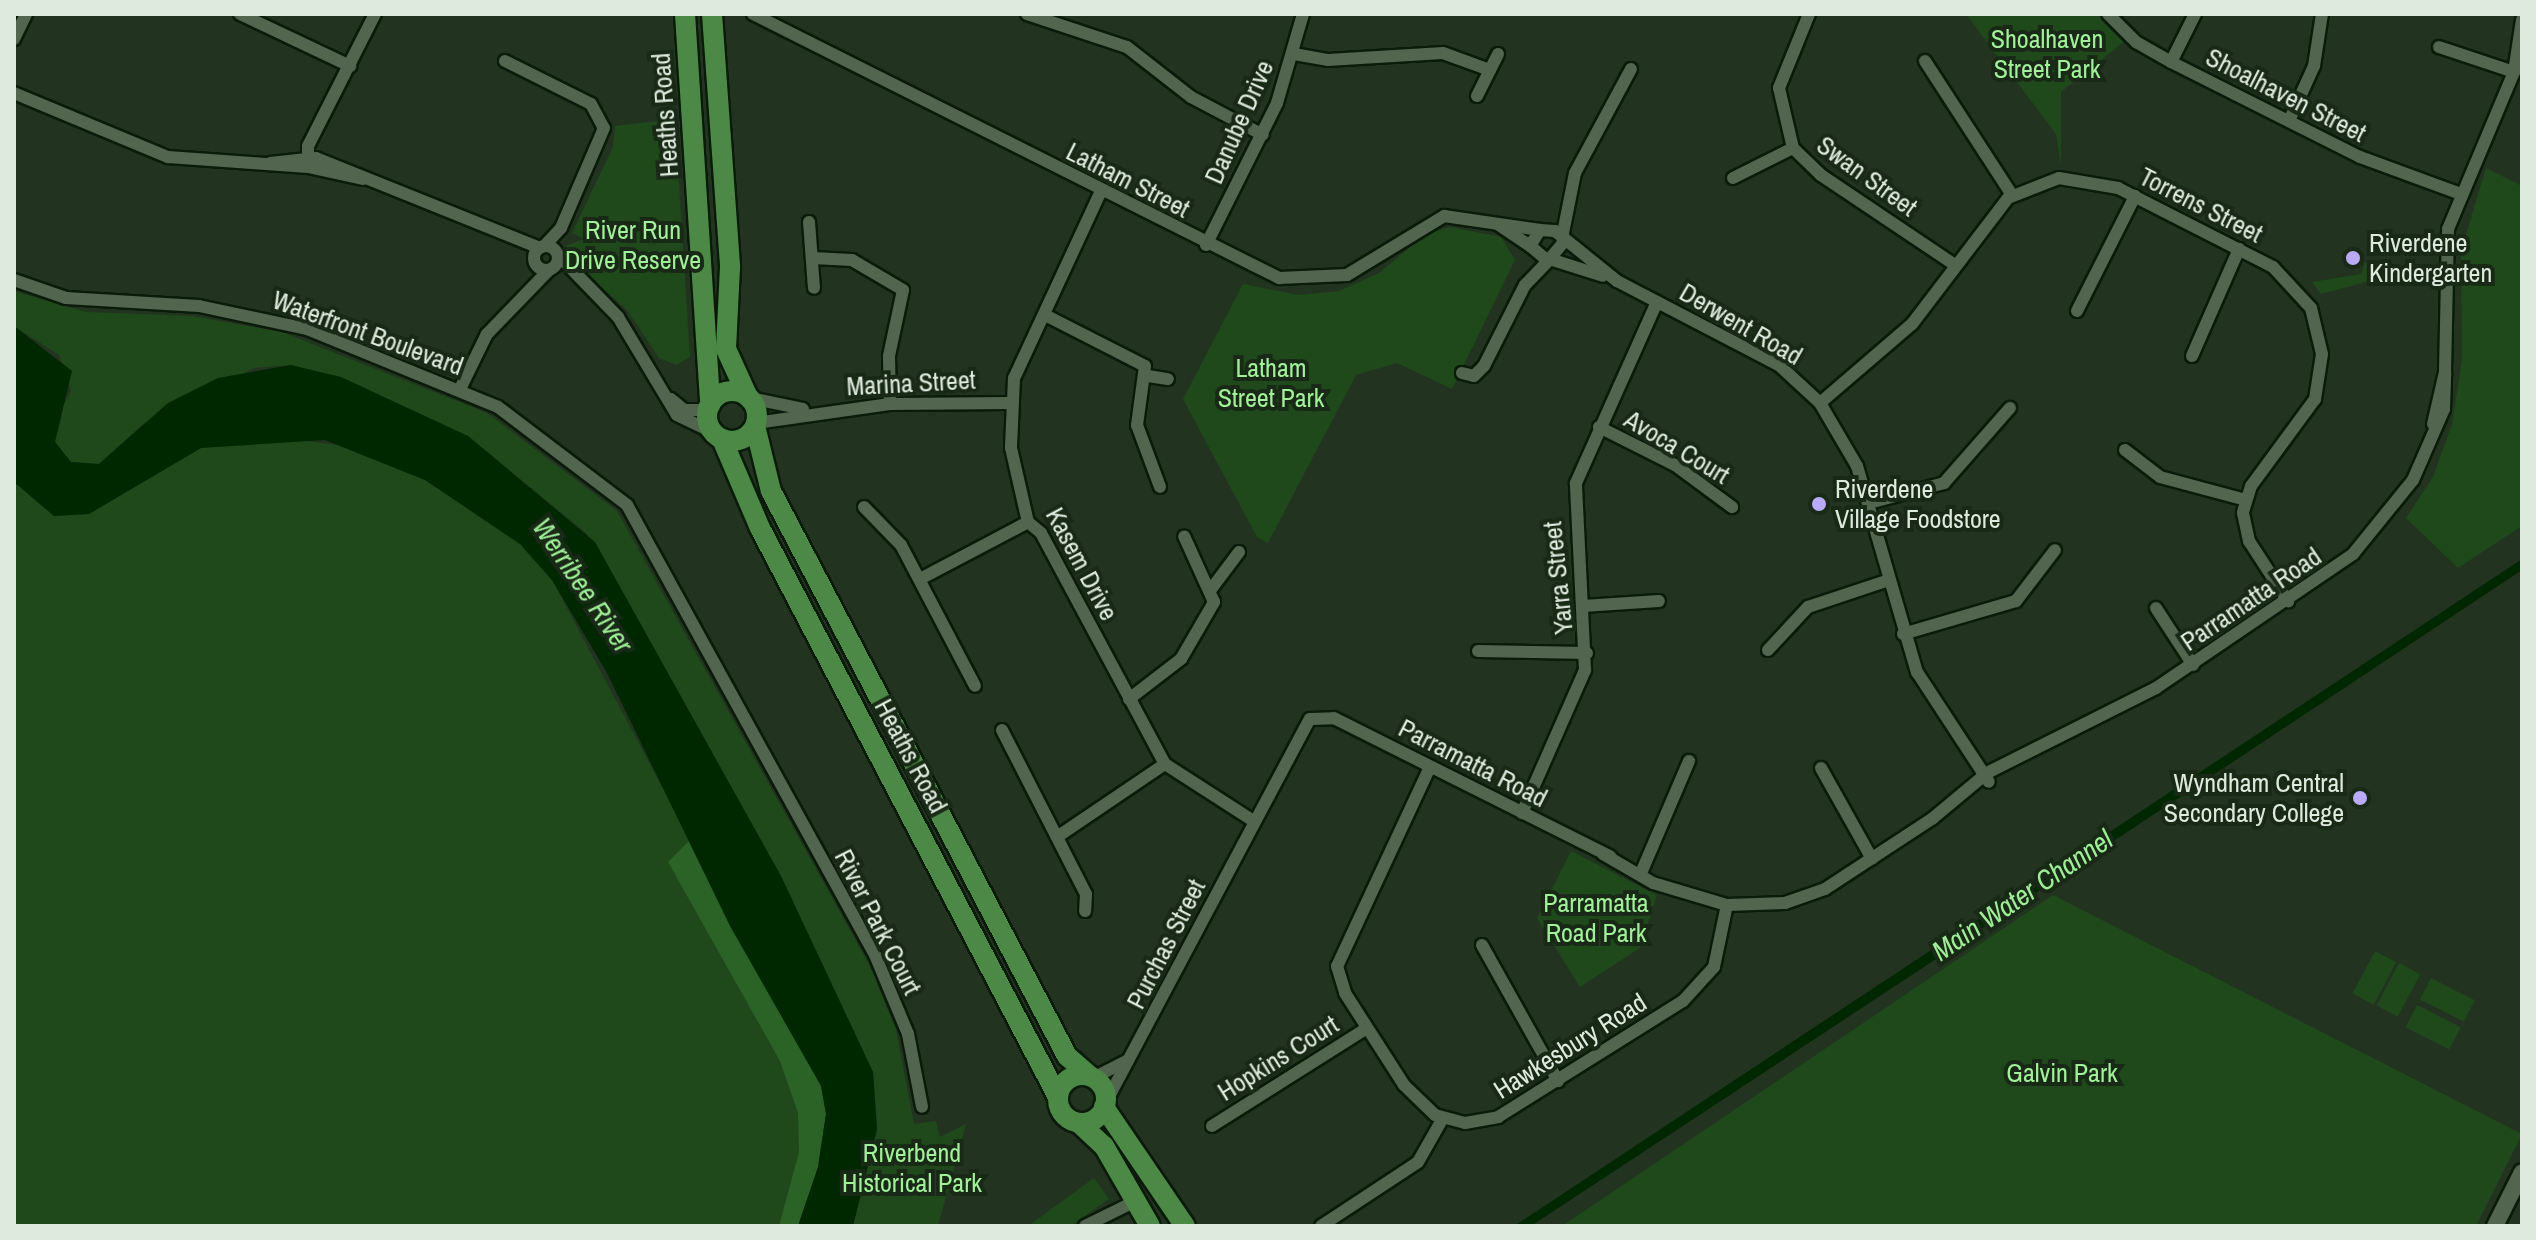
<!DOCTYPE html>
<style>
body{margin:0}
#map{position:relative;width:2536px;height:1240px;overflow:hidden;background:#223420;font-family:"Archivo Narrow",sans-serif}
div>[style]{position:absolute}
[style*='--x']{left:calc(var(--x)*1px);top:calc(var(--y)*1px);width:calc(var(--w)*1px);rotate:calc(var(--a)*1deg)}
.green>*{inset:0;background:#1f481b;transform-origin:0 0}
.forest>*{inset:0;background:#2b6327}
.water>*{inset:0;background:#002800}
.roads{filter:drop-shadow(2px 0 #0a1b09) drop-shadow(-2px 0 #0a1b09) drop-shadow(0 2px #0a1b09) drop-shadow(0 -2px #0a1b09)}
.minor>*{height:12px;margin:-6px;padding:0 6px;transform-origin:6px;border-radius:6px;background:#51654f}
.minor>.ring{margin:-6px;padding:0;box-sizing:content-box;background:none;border:12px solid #51654f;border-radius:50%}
.tertiary>*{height:16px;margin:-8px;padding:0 8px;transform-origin:8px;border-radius:8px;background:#51654f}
.primary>*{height:20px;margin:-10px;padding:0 10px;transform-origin:10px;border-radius:10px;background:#4c8947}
.primary>.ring{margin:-10px;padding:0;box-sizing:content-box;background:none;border:20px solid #4c8947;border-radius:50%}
.dots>*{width:22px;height:22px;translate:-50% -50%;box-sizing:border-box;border:4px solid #182a16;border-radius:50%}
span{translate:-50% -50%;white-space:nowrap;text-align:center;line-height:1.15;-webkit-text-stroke:8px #182a16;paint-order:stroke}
.park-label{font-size:26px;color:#a2f09a}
.street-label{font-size:26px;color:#deeadd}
.poi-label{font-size:26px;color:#deeadd}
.left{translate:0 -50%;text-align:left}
.right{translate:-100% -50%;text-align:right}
.water-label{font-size:28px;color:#9fed97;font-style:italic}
.frame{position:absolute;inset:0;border:16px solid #deeadd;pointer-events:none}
</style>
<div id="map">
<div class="green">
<i style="clip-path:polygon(1966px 14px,2101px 14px,2125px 41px,2061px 92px,2061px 166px,2056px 134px)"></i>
<i style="clip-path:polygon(675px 119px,690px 357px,676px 365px,659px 358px,627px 310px,569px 258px,566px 246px,584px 239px,572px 233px,613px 147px,615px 126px)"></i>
<i style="clip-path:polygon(2486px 168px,2522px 186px,2522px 526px,2458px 568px,2406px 518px,2433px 477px,2452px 424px,2462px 360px,2461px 251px)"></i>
<i style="clip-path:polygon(1450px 227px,1501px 237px,1515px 260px,1452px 389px,1397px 363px,1356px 375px,1268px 543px,1257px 537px,1183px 399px,1243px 284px,1299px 295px,1339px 291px,1379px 273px,1426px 234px)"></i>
<i style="clip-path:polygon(2365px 262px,2408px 272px,2428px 266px,2427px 283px,2373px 280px,2321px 294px,2312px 282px,2361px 274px)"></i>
<i style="clip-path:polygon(14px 291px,86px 312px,192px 316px,282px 332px,487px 413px,617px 511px,870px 966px,896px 1030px,914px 1124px,936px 1121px,940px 1137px,966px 1124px,938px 1226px,853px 1226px,877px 1129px,873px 1072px,781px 876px,586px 533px,468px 436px,291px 365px,254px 368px,143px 424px,99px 464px,71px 462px,55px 442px,56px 419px,71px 391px,59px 355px,14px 326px)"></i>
<i style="clip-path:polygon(292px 439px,359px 448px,425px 480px,520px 544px,552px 580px,821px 1086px,798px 1226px,14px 1226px,14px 482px,54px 516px,89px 514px,201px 448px)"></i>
<i style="clip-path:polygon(1571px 851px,1657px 895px,1640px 948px,1580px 987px,1537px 918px)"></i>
<i style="clip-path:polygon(2053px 895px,2522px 1134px,2476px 1226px,1562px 1226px)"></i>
<i style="left:2375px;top:951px;width:24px;height:48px;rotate:28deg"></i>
<i style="left:2399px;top:963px;width:24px;height:48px;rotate:28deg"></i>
<i style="left:2431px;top:978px;width:49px;height:24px;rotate:27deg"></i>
<i style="left:2417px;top:1005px;width:49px;height:25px;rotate:27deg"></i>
<i style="clip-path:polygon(1094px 1178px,1109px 1199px,1071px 1226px,1028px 1226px)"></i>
</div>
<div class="forest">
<i style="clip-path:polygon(689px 841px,821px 1086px,826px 1114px,818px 1167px,798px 1226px,779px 1226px,799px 1152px,798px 1113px,780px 1061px,668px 862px)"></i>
</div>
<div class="water">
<i style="clip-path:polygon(14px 326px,72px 371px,55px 442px,71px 462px,99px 464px,168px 403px,218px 378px,291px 365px,341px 377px,468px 436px,595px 542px,781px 876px,873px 1072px,877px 1129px,853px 1226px,798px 1226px,818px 1167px,826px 1114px,821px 1086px,730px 926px,607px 673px,552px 580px,520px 544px,425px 480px,325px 440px,201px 448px,89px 514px,54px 516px,14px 482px)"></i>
<i style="clip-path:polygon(2522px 559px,2522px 570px,1918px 971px,1531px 1226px,1514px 1226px)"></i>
</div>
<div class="roads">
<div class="minor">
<i style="--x:240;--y:14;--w:122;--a:25.3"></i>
<i style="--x:753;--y:14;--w:589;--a:26.65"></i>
<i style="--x:1279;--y:278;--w:68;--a:-2.5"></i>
<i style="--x:1347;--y:275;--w:114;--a:-31.3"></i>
<i style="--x:1444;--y:216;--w:97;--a:8.3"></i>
<i style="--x:1027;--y:14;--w:105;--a:18.3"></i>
<i style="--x:1127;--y:47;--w:81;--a:38"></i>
<i style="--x:1191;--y:97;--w:81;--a:27.8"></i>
<i style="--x:1809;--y:14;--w:80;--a:112.1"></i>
<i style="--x:1779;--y:88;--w:62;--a:76.9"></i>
<i style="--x:1793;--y:148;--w:39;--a:44"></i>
<i style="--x:1821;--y:175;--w:161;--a:33.9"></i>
<i style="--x:2108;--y:14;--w:40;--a:45"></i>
<i style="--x:2136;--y:42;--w:40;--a:29.7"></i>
<i style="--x:2171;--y:62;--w:212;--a:26.7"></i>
<i style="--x:2360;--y:157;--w:104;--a:20.2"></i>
<i style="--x:14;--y:39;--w:28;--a:-64"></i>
<i style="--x:2439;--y:47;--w:79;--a:18.4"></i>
<i style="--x:1294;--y:54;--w:35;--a:10"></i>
<i style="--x:1328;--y:60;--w:115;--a:-3.5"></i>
<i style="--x:1443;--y:53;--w:50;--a:19.9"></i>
<i style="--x:505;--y:61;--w:96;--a:26.6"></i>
<i style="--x:591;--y:104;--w:27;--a:62"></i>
<i style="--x:604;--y:128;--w:109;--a:113.3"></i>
<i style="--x:561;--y:228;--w:25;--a:133"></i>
<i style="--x:1925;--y:61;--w:160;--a:57"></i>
<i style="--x:2171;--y:62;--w:54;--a:-63.4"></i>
<i style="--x:14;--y:93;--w:167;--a:22.6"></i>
<i style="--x:168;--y:157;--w:140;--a:4.1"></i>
<i style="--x:308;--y:167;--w:56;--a:12.3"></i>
<i style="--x:1477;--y:96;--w:47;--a:-63.4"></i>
<i style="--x:2289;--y:121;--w:60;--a:-65.6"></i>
<i style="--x:2314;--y:66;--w:53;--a:-81.3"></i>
<i style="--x:308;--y:162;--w:16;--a:-90"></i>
<i style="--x:308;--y:146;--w:148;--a:-63.1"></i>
<i style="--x:270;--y:163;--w:46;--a:-6.2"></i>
<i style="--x:316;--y:158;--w:241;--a:21.9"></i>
<i style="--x:1733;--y:178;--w:67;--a:-26.6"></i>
<i style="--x:1101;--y:191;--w:206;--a:114.9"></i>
<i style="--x:1014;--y:378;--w:70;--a:92.5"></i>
<i style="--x:1011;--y:448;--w:76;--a:77.1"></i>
<i style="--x:1028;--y:522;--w:17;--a:40"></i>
<i style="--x:1041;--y:533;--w:262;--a:61.8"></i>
<i style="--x:1165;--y:764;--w:103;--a:32.8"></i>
<i style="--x:809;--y:222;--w:66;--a:85.7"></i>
<i style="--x:1499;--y:225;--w:37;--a:34"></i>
<i style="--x:1562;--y:238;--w:66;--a:-78.7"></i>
<i style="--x:1575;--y:173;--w:118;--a:-61.7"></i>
<i style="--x:1563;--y:243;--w:23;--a:130"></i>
<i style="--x:1548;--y:261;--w:23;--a:-140"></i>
<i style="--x:1530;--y:246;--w:19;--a:-58"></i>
<i style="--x:1540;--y:230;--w:15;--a:4"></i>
<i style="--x:1555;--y:231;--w:80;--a:38.9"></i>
<i style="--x:1617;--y:281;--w:184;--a:27.5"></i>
<i style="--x:1780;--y:366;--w:54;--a:42.8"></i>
<i style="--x:1820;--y:403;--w:73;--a:59.6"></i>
<i style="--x:1857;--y:466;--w:215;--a:73.8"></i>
<i style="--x:1917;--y:672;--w:131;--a:56.8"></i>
<i style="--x:1206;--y:245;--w:159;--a:-63.4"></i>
<i style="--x:1277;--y:103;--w:93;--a:-73.7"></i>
<i class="ring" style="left:534px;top:246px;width:12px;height:12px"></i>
<i style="--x:558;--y:255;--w:86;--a:45.9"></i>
<i style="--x:618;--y:317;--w:114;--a:59"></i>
<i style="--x:677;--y:415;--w:41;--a:25.9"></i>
<i style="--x:813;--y:258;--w:39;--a:3"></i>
<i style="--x:852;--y:260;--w:59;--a:30.5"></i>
<i style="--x:903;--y:290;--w:67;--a:102"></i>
<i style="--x:889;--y:356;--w:48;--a:88.8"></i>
<i style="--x:1553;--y:260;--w:52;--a:17.7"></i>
<i style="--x:14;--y:280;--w:55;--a:19.1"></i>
<i style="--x:66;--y:298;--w:133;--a:3.4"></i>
<i style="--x:199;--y:306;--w:110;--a:12"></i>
<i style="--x:307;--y:329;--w:206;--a:22.2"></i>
<i style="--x:498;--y:407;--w:162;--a:37.2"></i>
<i style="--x:627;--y:505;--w:514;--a:61.14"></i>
<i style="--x:875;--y:955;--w:86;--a:67.3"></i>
<i style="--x:908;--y:1034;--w:74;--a:79.1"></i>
<i style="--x:2077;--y:311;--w:129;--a:-63.2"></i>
<i style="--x:1045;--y:315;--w:112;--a:27"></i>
<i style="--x:1145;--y:366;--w:60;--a:97.7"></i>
<i style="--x:1137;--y:425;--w:66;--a:69.6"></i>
<i style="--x:2192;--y:356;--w:117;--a:-66.3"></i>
<i style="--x:1462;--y:373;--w:12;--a:14"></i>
<i style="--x:1474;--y:376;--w:14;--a:-45"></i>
<i style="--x:1484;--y:366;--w:91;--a:-63.2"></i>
<i style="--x:1525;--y:285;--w:33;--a:-46"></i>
<i style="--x:1148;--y:376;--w:20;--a:9"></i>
<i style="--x:460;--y:389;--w:61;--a:-63.9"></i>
<i style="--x:487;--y:334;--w:89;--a:-45.9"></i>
<i style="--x:750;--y:398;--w:54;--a:11.7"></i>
<i style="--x:671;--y:399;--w:17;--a:40"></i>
<i style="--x:684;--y:410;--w:24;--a:0"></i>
<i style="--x:1820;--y:403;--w:121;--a:-40.7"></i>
<i style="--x:1912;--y:324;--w:158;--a:-52.7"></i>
<i style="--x:2008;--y:198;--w:55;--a:-21.4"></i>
<i style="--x:2059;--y:178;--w:60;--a:9.6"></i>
<i style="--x:2118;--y:188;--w:174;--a:27"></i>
<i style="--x:2273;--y:267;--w:56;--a:47.2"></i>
<i style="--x:2311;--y:308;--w:47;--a:76.6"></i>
<i style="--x:2322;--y:354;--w:46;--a:98.8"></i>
<i style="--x:2315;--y:399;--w:108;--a:126.3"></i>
<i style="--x:2251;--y:486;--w:28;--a:107"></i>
<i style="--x:2243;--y:513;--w:29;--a:78"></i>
<i style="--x:2249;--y:541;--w:72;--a:57"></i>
<i style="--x:756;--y:423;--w:135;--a:-8.1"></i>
<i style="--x:890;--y:404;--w:120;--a:-0.5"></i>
<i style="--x:2433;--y:424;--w:53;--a:-77"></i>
<i style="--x:2445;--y:372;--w:143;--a:-88.8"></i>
<i style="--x:2448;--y:229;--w:170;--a:-67.2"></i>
<i style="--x:2514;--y:72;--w:53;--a:-81.3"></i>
<i style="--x:1599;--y:427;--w:85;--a:26.6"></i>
<i style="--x:1675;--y:465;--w:71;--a:36.4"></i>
<i style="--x:2125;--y:450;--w:44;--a:37.6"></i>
<i style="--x:2160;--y:477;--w:89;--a:15"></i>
<i style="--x:1869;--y:503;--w:78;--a:-14.9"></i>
<i style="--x:1944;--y:483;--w:100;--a:-48.7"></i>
<i style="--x:864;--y:507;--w:53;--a:45.8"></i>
<i style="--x:901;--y:545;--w:159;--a:62.3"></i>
<i style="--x:920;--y:579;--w:122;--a:-27.8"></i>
<i style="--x:1212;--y:588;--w:45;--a:-53.1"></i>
<i style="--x:1583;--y:606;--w:76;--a:-3.8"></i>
<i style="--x:2156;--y:608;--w:68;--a:57"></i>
<i style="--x:1903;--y:634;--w:118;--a:-16.3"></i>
<i style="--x:2016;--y:601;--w:64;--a:-52.6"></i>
<i style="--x:1768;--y:650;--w:59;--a:-47.1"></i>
<i style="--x:1808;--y:607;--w:85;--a:-18.4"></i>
<i style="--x:1478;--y:651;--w:109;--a:1.1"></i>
<i style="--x:1129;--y:699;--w:66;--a:-37.6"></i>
<i style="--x:1181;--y:659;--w:66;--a:-59.9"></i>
<i style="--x:1214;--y:602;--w:72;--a:-114.4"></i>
<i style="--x:1002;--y:730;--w:184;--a:62.9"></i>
<i style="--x:1086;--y:894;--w:17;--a:93"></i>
<i style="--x:1430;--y:767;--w:220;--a:115"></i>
<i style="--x:1337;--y:966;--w:28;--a:73"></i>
<i style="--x:1345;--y:993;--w:109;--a:57.3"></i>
<i style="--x:1404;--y:1085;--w:43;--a:44.1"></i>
<i style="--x:1435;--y:1115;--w:31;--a:15"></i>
<i style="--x:1465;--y:1123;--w:34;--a:-10"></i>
<i style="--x:1498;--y:1117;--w:218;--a:-32.1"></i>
<i style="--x:1683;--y:1001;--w:46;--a:-47.6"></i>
<i style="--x:1714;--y:967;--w:63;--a:-78.2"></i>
<i style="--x:1821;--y:768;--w:104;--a:60.7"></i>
<i style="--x:1522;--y:813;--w:156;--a:-66.2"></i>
<i style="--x:1585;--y:670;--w:187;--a:-92.8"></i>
<i style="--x:1576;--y:483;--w:198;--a:-65.9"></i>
<i style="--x:1057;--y:837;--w:130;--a:-34.1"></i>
<i style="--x:1603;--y:854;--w:58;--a:30.1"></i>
<i style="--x:1653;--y:883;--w:77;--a:16.6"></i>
<i style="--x:1727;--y:905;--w:58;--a:-2"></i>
<i style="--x:1785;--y:903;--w:42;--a:-19.3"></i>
<i style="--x:1825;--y:889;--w:129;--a:-33.3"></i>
<i style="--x:1933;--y:818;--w:70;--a:-39.8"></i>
<i style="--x:1987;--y:773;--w:189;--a:-26.7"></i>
<i style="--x:2156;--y:688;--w:238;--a:-34.2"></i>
<i style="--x:2353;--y:554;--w:95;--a:-51"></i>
<i style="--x:2413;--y:480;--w:77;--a:-66.4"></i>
<i style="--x:2444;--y:409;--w:37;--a:-88"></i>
<i style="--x:1641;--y:873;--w:122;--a:-66.8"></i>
<i style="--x:1482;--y:945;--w:156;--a:60.8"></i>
<i style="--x:1093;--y:1078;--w:39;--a:-27"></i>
<i style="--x:1105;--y:1104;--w:436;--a:-62"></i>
<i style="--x:1310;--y:719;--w:24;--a:-2"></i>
<i style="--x:1334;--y:718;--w:309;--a:26.6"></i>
<i style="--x:1212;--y:1126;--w:183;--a:-32.3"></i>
<i style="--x:1085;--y:1226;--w:52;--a:-26.1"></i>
<i style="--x:1321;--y:1226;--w:116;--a:-33.4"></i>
<i style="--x:1418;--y:1162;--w:51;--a:-60.4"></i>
</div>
<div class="tertiary">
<i style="--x:2495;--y:1226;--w:60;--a:-63.4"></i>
</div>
<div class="primary">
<i style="--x:685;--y:14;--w:392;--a:86.3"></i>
<i style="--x:712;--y:14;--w:254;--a:85.9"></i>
<i style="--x:730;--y:267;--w:82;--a:92.8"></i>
<i style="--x:726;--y:349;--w:53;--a:65.4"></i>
<i class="ring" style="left:707px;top:391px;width:30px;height:30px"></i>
<i style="--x:755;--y:426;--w:67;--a:76.2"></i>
<i style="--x:771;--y:491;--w:638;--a:62.35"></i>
<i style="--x:1067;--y:1056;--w:30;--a:41"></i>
<i style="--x:722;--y:439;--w:97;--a:66.9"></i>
<i style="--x:760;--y:528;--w:642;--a:62.36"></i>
<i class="ring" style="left:1058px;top:1075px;width:28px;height:28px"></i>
<i style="--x:1104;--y:1107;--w:144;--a:55.8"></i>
<i style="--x:1079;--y:1123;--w:34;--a:43"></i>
<i style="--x:1104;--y:1146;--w:92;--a:60.1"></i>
</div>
</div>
<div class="dots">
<i style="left:2353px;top:258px;background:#b9abf7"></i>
<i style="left:1819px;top:504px;background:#b9abf7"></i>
<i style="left:2360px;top:798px;background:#b9abf7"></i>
</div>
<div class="park-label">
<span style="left:2047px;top:54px">Shoalhaven<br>Street Park</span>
<span style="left:633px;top:245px">River Run<br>Drive Reserve</span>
<span style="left:1271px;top:383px">Latham<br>Street Park</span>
<span style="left:1596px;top:918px">Parramatta<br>Road Park</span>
<span style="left:2062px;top:1073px">Galvin Park</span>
<span style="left:912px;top:1168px">Riverbend<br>Historical Park</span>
</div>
<div class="street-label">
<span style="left:2286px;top:95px;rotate:27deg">Shoalhaven Street</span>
<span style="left:665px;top:115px;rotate:-94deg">Heaths Road</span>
<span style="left:1239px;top:122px;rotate:-66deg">Danube Drive</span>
<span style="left:1867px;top:176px;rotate:36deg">Swan Street</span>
<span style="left:1128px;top:180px;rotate:27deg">Latham Street</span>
<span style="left:2201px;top:205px;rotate:27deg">Torrens Street</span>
<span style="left:1741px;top:324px;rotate:30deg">Derwent Road</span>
<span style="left:368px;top:333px;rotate:20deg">Waterfront Boulevard</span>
<span style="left:911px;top:383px;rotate:-3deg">Marina Street</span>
<span style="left:1677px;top:447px;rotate:31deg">Avoca Court</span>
<span style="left:1082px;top:564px;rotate:62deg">Kasem Drive</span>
<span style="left:1558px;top:578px;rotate:-96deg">Yarra Street</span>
<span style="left:2251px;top:599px;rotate:-34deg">Parramatta Road</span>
<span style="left:911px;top:756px;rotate:62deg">Heaths Road</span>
<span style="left:1473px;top:763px;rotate:27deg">Parramatta Road</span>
<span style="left:878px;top:922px;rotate:63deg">River Park Court</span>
<span style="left:1166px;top:944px;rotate:-63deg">Purchas Street</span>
<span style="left:1570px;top:1046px;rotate:-32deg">Hawkesbury Road</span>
<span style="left:1278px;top:1058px;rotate:-32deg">Hopkins Court</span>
</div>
<div class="poi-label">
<span class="left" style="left:2369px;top:258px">Riverdene<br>Kindergarten</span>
<span class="left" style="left:1835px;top:504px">Riverdene<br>Village Foodstore</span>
<span class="right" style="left:2344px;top:798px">Wyndham Central<br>Secondary College</span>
</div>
<div class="water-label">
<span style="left:583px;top:585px;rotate:56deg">Werribee River</span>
<span style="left:2022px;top:895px;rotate:-34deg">Main Water Channel</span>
</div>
<div class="frame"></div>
</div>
